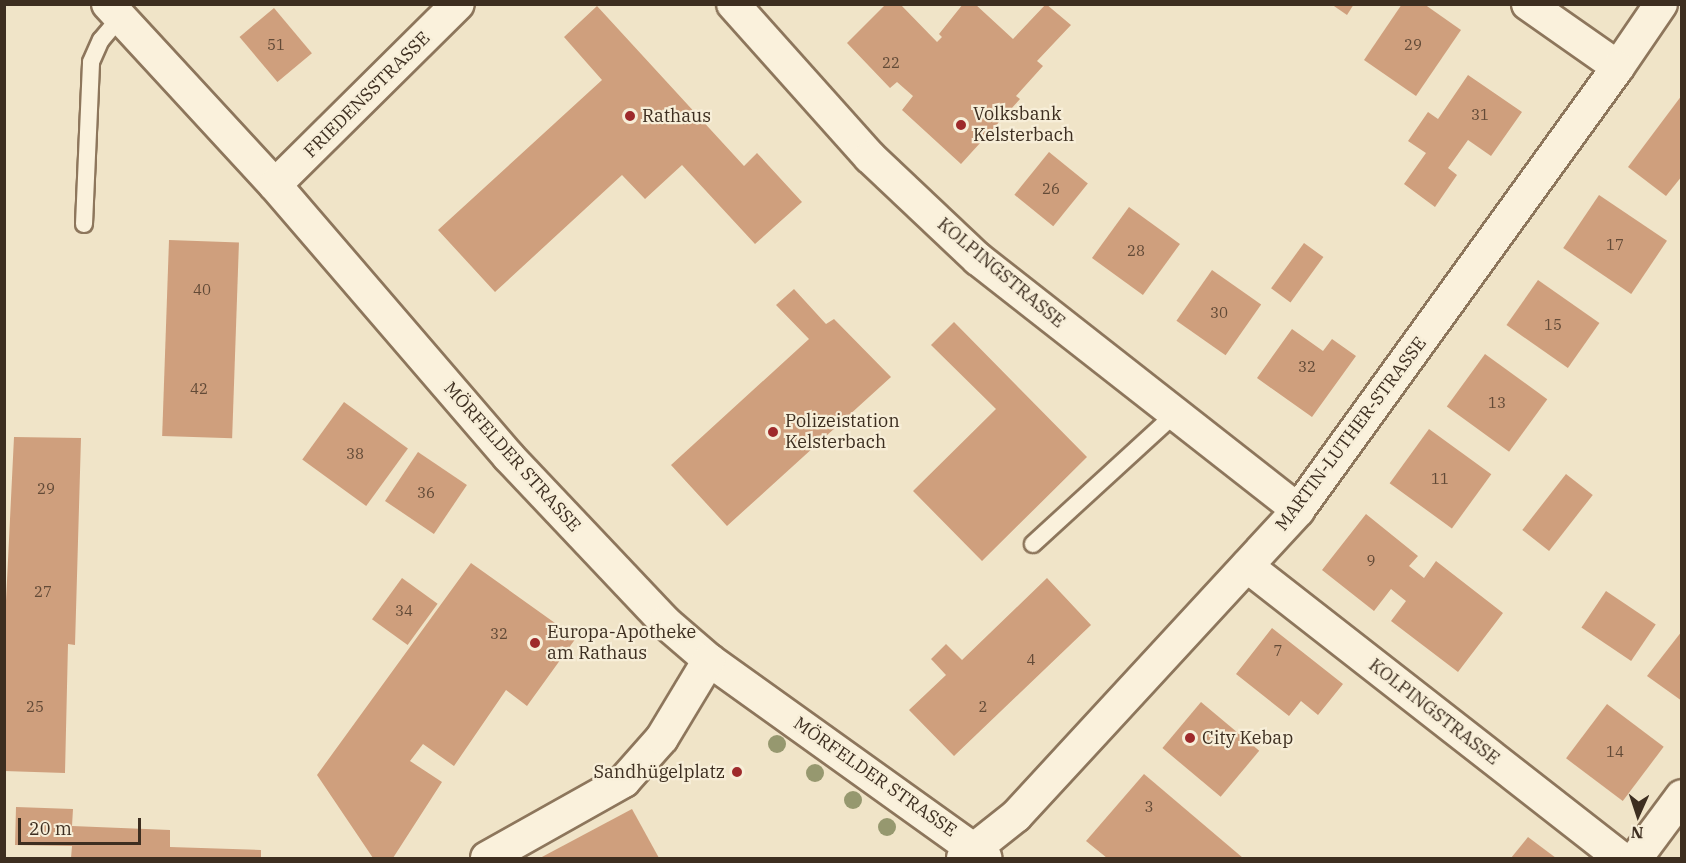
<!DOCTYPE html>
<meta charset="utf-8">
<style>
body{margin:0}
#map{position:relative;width:1686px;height:863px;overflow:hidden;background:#f0e4c8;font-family:"IBM Plex Serif",serif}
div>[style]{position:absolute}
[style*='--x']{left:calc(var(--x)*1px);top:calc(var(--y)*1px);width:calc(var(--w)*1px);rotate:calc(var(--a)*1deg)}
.building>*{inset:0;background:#cf9f7d;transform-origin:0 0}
.roads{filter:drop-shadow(2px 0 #8d765c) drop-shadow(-2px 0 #8d765c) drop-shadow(0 2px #8d765c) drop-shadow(0 -2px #8d765c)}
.service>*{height:16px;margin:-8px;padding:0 8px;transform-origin:8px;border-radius:8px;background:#faf1dc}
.minor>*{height:32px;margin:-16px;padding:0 16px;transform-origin:16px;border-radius:16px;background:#faf1dc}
.trees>*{width:18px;height:18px;margin:-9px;border-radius:50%;background:#96986f}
.dots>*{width:16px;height:16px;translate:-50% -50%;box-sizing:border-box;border:3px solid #f7eed8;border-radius:50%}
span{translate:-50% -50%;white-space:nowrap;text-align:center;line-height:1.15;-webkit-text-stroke:4.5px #f7eed8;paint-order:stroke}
.number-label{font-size:15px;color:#624a37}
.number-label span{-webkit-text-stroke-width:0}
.street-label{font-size:18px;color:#3d2e20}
.poi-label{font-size:18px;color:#3d2e20}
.left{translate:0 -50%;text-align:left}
.right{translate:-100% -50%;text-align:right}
.frame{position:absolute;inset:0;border:6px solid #3d2e20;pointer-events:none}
.north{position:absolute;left:1608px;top:785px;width:60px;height:60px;-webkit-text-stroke:4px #f7eed8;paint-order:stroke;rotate:183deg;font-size:16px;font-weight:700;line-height:24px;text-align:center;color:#3d2e20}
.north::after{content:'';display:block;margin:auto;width:21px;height:27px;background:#3d2e20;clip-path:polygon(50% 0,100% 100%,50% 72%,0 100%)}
.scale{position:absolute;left:18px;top:818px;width:123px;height:27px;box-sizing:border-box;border:3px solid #3d2e20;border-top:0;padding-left:8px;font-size:18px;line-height:21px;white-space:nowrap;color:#3d2e20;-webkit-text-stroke:4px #f7eed8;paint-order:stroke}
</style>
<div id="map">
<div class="building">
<i style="clip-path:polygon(886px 4px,900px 4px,937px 42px,942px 37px,939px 34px,963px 4px,975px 4px,1013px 39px,1046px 4px,1071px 25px,1037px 61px,1043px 66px,1016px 96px,1020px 99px,961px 164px,902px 110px,913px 96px,897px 82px,890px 88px,847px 43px)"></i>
<i style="clip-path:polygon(1331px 4px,1354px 4px,1347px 15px)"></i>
<i style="clip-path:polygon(1402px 4px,1424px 4px,1461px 30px,1416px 96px,1364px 60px)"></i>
<i style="clip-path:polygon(597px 6px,744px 166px,757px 153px,802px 202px,755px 244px,682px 165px,645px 199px,622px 175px,495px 292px,438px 230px,602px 80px,564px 37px)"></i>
<i style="left:274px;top:8px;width:59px;height:45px;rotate:50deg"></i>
<i style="clip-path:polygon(1468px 75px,1522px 112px,1491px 156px,1468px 140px,1448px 168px,1457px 175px,1435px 207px,1404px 184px,1426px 153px,1408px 141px,1428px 112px,1438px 119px)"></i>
<i style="clip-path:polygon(1682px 95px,1682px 176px,1666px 196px,1628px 167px)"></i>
<i style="left:1049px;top:152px;width:50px;height:55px;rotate:39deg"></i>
<i style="left:1599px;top:195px;width:82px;height:64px;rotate:34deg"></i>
<i style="left:1129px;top:207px;width:63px;height:63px;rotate:36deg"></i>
<i style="left:169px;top:240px;width:70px;height:196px;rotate:2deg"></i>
<i style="left:1304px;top:243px;width:24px;height:56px;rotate:36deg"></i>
<i style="left:1212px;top:270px;width:60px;height:62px;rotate:35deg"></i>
<i style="left:1538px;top:280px;width:75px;height:55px;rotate:35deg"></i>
<i style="clip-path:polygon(794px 289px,826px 324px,834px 319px,891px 377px,727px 526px,671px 465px,809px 339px,776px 305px)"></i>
<i style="clip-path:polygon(954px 322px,1087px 457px,982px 561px,913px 491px,996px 409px,931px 345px)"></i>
<i style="clip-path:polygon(1292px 329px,1323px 351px,1332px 339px,1356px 356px,1312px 417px,1257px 378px)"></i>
<i style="left:1485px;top:354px;width:77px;height:65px;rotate:36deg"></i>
<i style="left:344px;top:402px;width:79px;height:71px;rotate:36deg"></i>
<i style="left:1429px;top:429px;width:77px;height:67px;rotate:36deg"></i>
<i style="clip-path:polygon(14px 437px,81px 438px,75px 645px,68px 644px,65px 773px,4px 771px,4px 642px)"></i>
<i style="left:418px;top:452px;width:59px;height:59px;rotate:34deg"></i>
<i style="left:1566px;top:474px;width:34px;height:71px;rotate:38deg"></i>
<i style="clip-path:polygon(1366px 514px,1418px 556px,1409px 566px,1424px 578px,1436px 561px,1503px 613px,1458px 672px,1391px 621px,1406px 601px,1391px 589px,1374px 611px,1322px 570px)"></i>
<i style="clip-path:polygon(471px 563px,576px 638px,527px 706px,506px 690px,454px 766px,423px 744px,410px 761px,442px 782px,393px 858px,373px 858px,317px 775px)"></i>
<i style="left:402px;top:578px;width:44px;height:51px;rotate:36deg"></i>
<i style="clip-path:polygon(1047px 578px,1091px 625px,954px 756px,909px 710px,946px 675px,931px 659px,946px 644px,962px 660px)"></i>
<i style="left:1606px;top:591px;width:60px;height:44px;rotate:34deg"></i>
<i style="clip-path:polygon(1272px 628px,1343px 684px,1318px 715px,1301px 701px,1289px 716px,1236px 674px)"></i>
<i style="clip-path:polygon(1682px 631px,1682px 701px,1647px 676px)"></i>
<i style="left:1201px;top:702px;width:76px;height:60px;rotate:40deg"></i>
<i style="left:1607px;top:704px;width:71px;height:68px;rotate:37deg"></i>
<i style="clip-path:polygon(1144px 774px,1243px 858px,1107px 858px,1086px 841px)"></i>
<i style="clip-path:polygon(16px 807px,73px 809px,72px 826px,170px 830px,170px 847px,261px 850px,261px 858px,71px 858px,72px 846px,15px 845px)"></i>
<i style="clip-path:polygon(632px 809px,659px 858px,540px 858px)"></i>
<i style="clip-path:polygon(1528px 837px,1556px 858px,1511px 858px)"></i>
</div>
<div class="roads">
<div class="service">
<i style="--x:84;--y:224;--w:162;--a:-87.5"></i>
<i style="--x:91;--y:62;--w:24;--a:-66"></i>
<i style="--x:101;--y:40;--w:30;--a:-50"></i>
<i style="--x:1033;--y:544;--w:194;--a:-42.5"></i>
</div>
<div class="minor">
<i style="--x:108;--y:4;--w:246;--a:47.3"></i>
<i style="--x:275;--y:185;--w:359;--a:49.3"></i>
<i style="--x:509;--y:457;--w:227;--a:46.6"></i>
<i style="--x:665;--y:622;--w:58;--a:40.8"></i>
<i style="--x:709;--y:660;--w:340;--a:35.6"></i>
<i style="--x:733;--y:4;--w:205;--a:48.2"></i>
<i style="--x:870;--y:157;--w:149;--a:43.4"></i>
<i style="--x:978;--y:259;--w:407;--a:38.1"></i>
<i style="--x:1528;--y:4;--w:110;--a:35"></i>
<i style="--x:1618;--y:67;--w:76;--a:-55.7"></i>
<i style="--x:275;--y:185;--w:257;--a:-44.7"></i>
<i style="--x:1247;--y:566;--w:474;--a:38"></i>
<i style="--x:487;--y:858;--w:157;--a:-29.3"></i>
<i style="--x:624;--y:781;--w:57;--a:-48.5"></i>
<i style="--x:662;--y:738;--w:91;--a:-58.9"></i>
<i style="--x:963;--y:858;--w:68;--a:-38.4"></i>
<i style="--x:1016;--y:816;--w:416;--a:-47.3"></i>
<i style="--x:1298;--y:510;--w:546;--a:-54.16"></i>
<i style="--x:1636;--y:858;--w:77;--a:-53.4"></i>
</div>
</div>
<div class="trees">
<i style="left:777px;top:744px"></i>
<i style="left:815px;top:773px"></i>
<i style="left:853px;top:800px"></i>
<i style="left:887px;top:827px"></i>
</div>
<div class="dots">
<i style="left:630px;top:116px;background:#9e2a2b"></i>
<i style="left:961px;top:125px;background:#9e2a2b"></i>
<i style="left:773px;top:432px;background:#9e2a2b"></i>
<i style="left:535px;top:643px;background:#9e2a2b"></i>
<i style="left:1190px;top:738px;background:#9e2a2b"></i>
<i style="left:737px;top:772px;background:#9e2a2b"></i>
</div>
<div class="number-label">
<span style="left:276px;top:45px">51</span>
<span style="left:1413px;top:45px">29</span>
<span style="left:891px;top:63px">22</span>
<span style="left:1480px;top:115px">31</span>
<span style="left:1051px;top:189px">26</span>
<span style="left:1615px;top:245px">17</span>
<span style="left:1136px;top:251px">28</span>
<span style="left:202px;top:290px">40</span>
<span style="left:1219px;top:313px">30</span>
<span style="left:1553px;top:325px">15</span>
<span style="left:1307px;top:367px">32</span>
<span style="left:199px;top:389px">42</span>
<span style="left:1497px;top:403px">13</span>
<span style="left:355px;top:454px">38</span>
<span style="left:1440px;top:479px">11</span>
<span style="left:46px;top:489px">29</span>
<span style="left:426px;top:493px">36</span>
<span style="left:1371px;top:561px">9</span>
<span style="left:43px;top:592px">27</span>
<span style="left:404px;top:611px">34</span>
<span style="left:499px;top:634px">32</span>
<span style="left:1278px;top:651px">7</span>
<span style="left:1031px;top:660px">4</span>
<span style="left:35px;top:707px">25</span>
<span style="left:983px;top:707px">2</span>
<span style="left:1615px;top:752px">14</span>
<span style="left:1149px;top:807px">3</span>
</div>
<div class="street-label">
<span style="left:367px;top:95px;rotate:-45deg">FRIEDENSSTRASSE</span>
<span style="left:1001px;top:273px;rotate:40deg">KOLPINGSTRASSE</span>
<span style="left:1351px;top:434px;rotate:-53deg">MARTIN-LUTHER-STRASSE</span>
<span style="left:512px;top:457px;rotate:48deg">MÖRFELDER STRASSE</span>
<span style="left:1434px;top:712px;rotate:38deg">KOLPINGSTRASSE</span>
<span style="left:875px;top:777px;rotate:35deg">MÖRFELDER STRASSE</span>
</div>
<div class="poi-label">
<span class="left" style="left:973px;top:125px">Volksbank<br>Kelsterbach</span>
<span class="left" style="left:642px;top:116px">Rathaus</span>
<span class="left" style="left:785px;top:432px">Polizeistation<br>Kelsterbach</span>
<span class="left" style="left:547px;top:643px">Europa-Apotheke<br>am Rathaus</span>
<span class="left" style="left:1202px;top:738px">City Kebap</span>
<span class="right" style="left:725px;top:772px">Sandhügelplatz</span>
</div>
<div class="frame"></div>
<div class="north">N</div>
<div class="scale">20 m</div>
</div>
